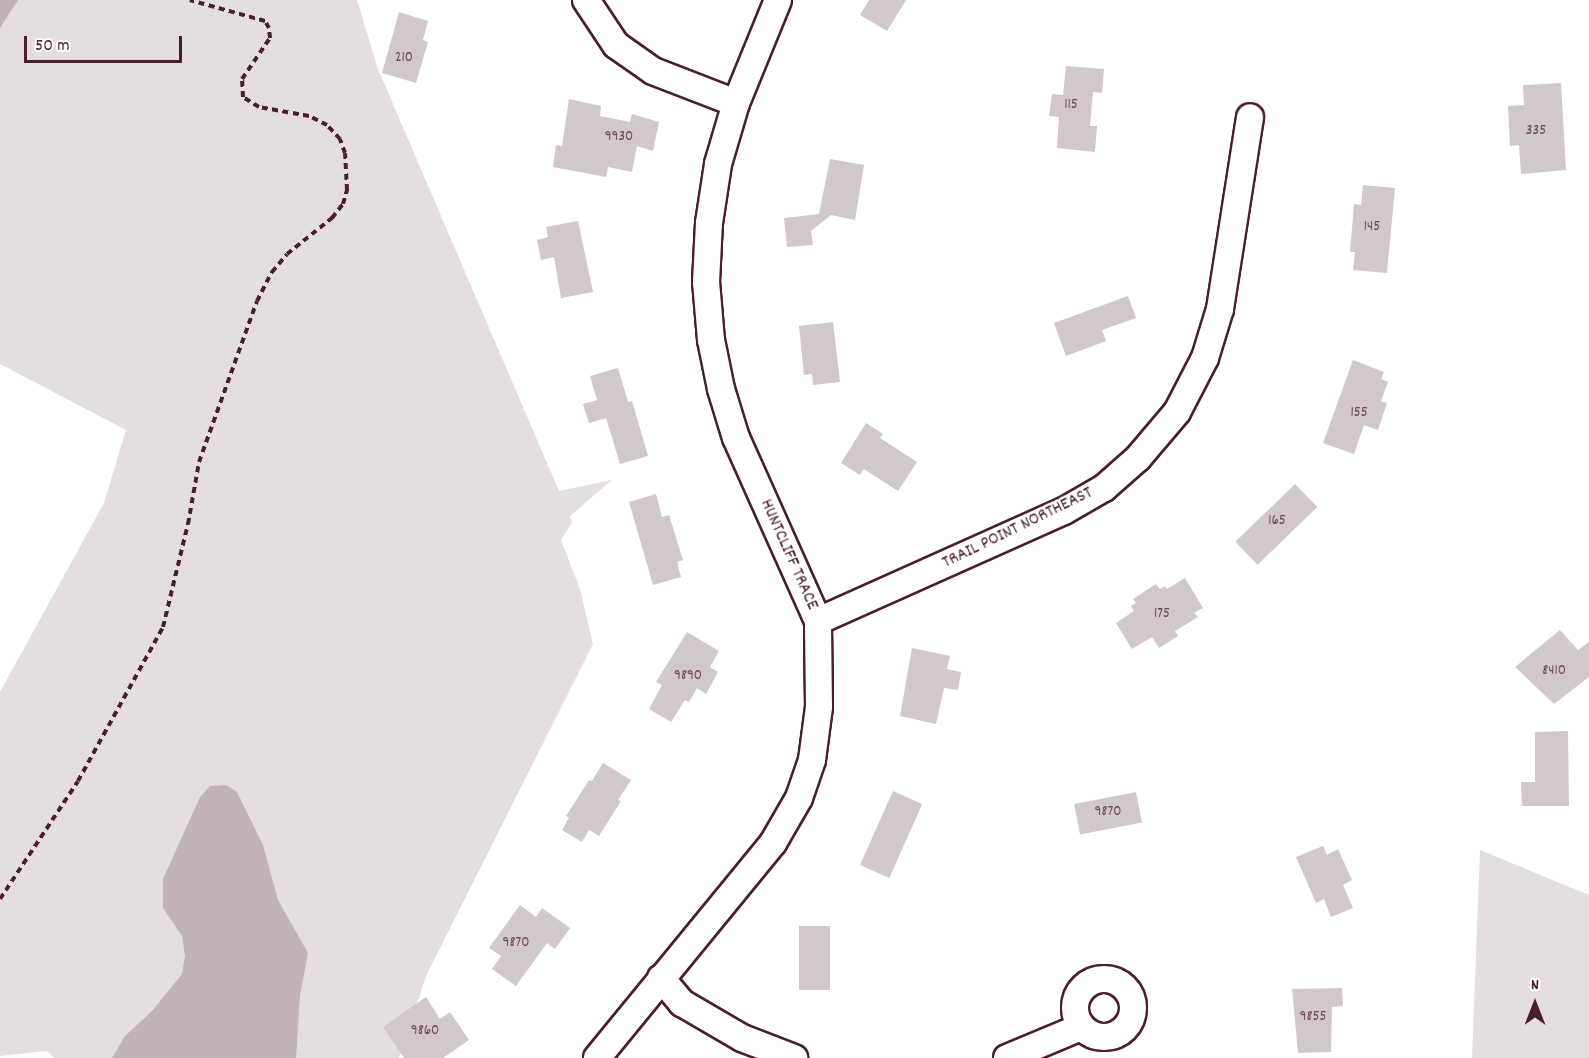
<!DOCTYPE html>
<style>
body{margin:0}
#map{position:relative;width:1589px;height:1058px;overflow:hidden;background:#fff;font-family:Dekko,sans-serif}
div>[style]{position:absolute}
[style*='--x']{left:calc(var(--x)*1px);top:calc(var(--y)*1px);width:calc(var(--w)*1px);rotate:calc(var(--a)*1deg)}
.green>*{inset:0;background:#e5dee0}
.water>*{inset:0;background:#c1b3b6}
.building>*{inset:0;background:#d2c7cb;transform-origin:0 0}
.path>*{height:4px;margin-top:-2px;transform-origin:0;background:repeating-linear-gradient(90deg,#4a1f2b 0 6px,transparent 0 10.5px)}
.roads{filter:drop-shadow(2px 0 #4a1f2b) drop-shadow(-2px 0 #4a1f2b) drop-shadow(0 2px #4a1f2b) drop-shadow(0 -2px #4a1f2b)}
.minor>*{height:26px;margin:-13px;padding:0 13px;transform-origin:13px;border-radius:13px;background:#fff}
.minor>.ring{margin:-13px;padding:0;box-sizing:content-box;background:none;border:26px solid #fff;border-radius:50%}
span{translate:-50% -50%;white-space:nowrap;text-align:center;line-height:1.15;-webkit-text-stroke:4.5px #fff;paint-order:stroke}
.number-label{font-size:15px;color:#6c4953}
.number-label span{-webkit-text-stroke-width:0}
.street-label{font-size:18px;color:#4a1f2b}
.north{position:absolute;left:1505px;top:974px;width:60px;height:60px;-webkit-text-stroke:4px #fff;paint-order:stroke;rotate:0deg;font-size:16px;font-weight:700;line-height:24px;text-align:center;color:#4a1f2b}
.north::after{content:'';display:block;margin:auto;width:21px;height:27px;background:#4a1f2b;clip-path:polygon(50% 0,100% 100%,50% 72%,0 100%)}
.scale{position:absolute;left:24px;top:36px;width:158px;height:27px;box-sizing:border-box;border:3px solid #4a1f2b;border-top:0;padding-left:8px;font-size:18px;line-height:21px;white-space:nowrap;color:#4a1f2b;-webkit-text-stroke:4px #fff;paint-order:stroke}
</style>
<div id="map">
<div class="green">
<i style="clip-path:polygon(0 0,357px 0,378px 69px,559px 491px,612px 480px,570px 516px,572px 522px,561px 540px,580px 589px,593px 644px,426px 976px,399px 1058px,54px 1058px,47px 1051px,0 1056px,0 692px,104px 503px,126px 430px,0 364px)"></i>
<i style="clip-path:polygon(1480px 850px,1589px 895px,1589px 1058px,1472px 1058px)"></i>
</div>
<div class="water">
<i style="clip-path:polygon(0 0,18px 0,0 28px)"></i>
<i style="clip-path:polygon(226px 785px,237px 792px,263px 845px,278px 900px,308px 953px,300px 996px,296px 1058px,112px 1058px,125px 1036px,152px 1011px,182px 974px,185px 956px,182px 936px,163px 908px,163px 879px,200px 797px,210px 786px)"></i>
</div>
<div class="building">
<i style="clip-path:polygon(869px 0,906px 0,887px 31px,860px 15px)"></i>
<i style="clip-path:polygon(399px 12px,428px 21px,423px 40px,428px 42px,416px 83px,382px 73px)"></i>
<i style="clip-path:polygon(1066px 66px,1104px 69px,1102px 93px,1093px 92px,1090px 126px,1097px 126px,1095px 152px,1057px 148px,1059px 117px,1049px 116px,1052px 94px,1063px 95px)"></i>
<i style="clip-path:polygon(1561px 83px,1566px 170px,1521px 174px,1519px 145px,1510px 146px,1508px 106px,1524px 105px,1523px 85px)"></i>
<i style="clip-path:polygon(569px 99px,601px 106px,600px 116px,630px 122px,632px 114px,659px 122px,653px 151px,637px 146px,632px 172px,608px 167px,606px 177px,553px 167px,556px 145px,562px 146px)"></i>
<i style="clip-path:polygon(830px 159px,864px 165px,855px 220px,831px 215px,811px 231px,813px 245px,787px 247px,784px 218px,819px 214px)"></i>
<i style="clip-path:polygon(1363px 185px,1395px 188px,1387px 273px,1353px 270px,1355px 252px,1350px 252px,1354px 204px,1361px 205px)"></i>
<i style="clip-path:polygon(578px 221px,593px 292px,561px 298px,554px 257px,541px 260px,537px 240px,548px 237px,546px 227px)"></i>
<i style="clip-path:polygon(1128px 296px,1136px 318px,1102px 330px,1106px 341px,1066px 356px,1054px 323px)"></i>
<i style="clip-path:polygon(833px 322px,840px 382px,813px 385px,812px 374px,804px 375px,799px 326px)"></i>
<i style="clip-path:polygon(1353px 360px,1384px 372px,1381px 379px,1388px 382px,1381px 401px,1387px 403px,1378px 430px,1364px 425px,1354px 454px,1323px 443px)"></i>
<i style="clip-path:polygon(618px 368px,628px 402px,632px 401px,648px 456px,620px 464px,606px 418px,589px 423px,583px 404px,597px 400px,590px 376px)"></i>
<i style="clip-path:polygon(866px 423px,883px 434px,880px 438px,917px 462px,898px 491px,864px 469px,860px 475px,841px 463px)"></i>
<i style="left:1295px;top:484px;width:32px;height:83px;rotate:46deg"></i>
<i style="clip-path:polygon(656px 494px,662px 517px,669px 515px,683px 560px,677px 562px,681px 577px,653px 585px,629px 502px)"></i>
<i style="clip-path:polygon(1185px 578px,1203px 608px,1194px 613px,1198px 617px,1175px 631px,1178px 636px,1159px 648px,1152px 637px,1132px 649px,1116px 623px,1134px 611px,1131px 606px,1136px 603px,1133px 599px,1156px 584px,1160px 589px,1165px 586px,1167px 589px)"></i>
<i style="clip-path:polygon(1560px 630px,1578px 650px,1589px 642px,1589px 677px,1554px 704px,1515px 667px)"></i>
<i style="clip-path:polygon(687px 632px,719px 651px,710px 667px,718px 672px,706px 694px,697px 688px,689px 702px,685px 700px,671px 722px,649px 709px,662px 685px,656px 682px)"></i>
<i style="clip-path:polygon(912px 648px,950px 656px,947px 669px,961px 672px,958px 690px,944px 688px,936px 724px,900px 716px)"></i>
<i style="clip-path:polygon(1568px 731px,1569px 806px,1522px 806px,1521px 782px,1535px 782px,1535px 732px)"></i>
<i style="clip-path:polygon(603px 763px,631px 780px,618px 800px,621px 801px,599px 836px,589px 830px,582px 842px,562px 830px,569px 818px,566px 816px,589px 780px,592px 781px)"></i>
<i style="left:893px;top:791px;width:32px;height:81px;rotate:24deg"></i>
<i style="left:1136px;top:792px;width:31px;height:63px;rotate:79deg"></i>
<i style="clip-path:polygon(1323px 846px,1327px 855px,1338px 849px,1352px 880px,1343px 885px,1353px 908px,1331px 917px,1324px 899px,1316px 903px,1296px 857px)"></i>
<i style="clip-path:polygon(520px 905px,536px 917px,542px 908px,570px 928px,555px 949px,547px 943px,516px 986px,492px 969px,501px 956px,489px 948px)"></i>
<i style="left:799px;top:926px;width:31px;height:64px"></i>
<i style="clip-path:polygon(1342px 988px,1343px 1006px,1332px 1007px,1331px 1052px,1298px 1053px,1292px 989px)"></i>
<i style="clip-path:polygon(426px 997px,440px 1019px,450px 1012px,469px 1040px,443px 1058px,404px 1058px,383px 1027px)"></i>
</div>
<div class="path">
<i style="--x:0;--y:899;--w:141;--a:-56.5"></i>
<i style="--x:78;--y:781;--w:176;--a:-61.1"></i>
<i style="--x:163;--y:627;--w:106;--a:-76.4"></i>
<i style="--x:188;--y:524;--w:63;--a:-79.9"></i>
<i style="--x:199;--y:462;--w:171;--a:-70.2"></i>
<i style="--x:257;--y:301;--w:33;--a:-63"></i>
<i style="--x:272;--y:272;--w:23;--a:-50"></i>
<i style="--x:287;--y:254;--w:58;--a:-38.7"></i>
<i style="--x:332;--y:218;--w:18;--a:-52"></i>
<i style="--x:343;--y:204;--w:15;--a:-74"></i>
<i style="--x:347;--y:190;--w:37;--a:-93"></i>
<i style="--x:345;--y:153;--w:15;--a:-110"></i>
<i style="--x:340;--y:139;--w:19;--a:-133"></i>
<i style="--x:327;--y:125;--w:20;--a:-153"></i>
<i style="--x:309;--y:116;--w:51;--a:-169.8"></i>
<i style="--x:259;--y:107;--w:19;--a:-148"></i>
<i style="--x:243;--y:97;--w:18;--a:-93"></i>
<i style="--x:242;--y:79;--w:50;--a:-55.7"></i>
<i style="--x:270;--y:38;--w:10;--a:-96"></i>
<i style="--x:269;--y:28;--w:8;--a:-120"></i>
<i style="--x:265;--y:21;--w:78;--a:-164.4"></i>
</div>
<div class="roads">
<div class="minor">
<i style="--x:586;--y:0;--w:54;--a:56.3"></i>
<i style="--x:616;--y:45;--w:45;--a:35.1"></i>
<i style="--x:653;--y:71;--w:89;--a:21.1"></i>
<i style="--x:818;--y:621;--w:269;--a:-24.1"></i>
<i style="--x:1064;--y:511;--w:46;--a:-29.9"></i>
<i style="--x:1104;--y:488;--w:45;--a:-41.4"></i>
<i style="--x:1138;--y:458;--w:60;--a:-49.7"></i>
<i style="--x:1177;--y:412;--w:61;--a:-62.6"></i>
<i style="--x:1205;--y:358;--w:51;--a:-73"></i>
<i style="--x:1220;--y:309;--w:194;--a:-81.1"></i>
<i style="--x:661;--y:978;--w:33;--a:50"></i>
<i style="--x:682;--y:1003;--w:69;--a:30.3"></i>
<i style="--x:742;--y:1038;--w:56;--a:21"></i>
<i class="ring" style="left:1075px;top:979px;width:32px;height:32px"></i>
<i style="--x:597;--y:1058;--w:278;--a:-50.7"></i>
<i style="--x:773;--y:843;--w:52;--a:-60"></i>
<i style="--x:799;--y:798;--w:40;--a:-71.1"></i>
<i style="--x:812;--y:760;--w:53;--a:-82.5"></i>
<i style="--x:819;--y:707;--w:86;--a:-90.7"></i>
<i style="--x:818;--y:621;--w:201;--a:-114.1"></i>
<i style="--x:736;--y:438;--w:51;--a:-107"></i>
<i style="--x:721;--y:389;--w:50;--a:-101.5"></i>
<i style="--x:711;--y:340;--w:58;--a:-94.9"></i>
<i style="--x:706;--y:282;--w:59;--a:-87.1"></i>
<i style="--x:709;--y:223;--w:60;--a:-81.3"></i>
<i style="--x:718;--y:164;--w:64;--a:-73.6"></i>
<i style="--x:736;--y:103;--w:111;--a:-67.8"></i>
<i style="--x:1007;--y:1058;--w:80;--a:-22.7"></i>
</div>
</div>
<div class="number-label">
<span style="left:404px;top:59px">210</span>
<span style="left:1071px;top:106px">115</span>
<span style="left:1536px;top:132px">335</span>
<span style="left:619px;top:138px">9930</span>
<span style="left:1372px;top:228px">145</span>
<span style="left:1359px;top:414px">155</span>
<span style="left:1277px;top:522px">165</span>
<span style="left:1162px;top:615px">175</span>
<span style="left:1554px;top:672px">8410</span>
<span style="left:688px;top:677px">9890</span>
<span style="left:1108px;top:813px">9870</span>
<span style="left:516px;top:944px">9870</span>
<span style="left:1313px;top:1018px">9855</span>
<span style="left:425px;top:1032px">9860</span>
</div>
<div class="street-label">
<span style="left:1018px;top:529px;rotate:-26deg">TRAIL POINT NORTHEAST</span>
<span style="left:788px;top:555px;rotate:66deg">HUNTCLIFF TRACE</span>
</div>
<div class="north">N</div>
<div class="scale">50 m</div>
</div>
